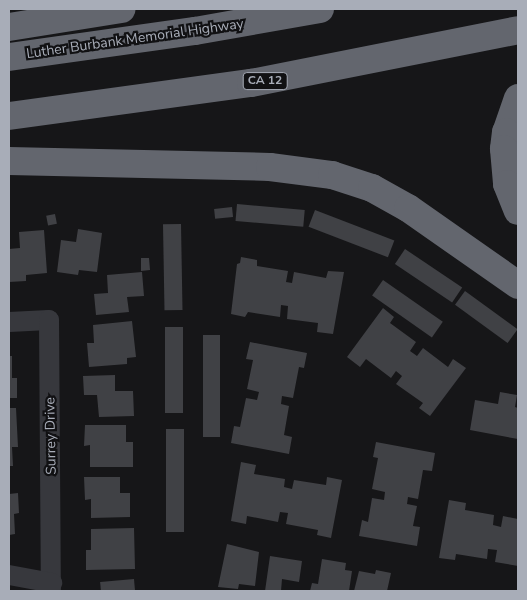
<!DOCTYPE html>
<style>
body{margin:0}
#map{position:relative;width:527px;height:600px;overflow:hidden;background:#161618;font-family:"Nunito Sans",sans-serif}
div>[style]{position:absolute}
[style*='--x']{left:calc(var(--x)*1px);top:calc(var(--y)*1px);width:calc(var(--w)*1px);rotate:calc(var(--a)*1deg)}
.building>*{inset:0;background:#404145;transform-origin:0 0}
.minor>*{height:20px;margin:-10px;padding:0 10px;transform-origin:10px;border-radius:10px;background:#37383d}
.highway>*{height:28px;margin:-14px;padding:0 14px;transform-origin:14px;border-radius:14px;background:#63666e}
span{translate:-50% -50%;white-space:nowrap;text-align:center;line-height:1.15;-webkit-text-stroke:4.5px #111113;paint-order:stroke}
.shield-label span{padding:1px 4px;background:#111113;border:1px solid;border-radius:4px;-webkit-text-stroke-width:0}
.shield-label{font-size:12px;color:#a8adb8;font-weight:700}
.street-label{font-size:14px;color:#a8adb8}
.frame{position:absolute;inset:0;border:10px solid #a8adb8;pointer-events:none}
</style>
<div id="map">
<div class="building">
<i style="left:237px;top:204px;width:68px;height:17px;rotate:5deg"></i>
<i style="left:232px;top:207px;width:10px;height:18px;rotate:84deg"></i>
<i style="left:315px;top:210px;width:85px;height:18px;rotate:21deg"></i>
<i style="left:55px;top:214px;width:10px;height:9px;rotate:79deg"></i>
<i style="left:181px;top:224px;width:86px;height:18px;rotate:89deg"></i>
<i style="clip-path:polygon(78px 229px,102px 233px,97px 272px,79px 270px,78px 275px,57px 272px,61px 240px,76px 242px)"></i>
<i style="clip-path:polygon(44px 230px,47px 273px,26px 275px,26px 281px,9px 282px,9px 249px,20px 248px,19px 232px)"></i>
<i style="left:405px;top:249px;width:69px;height:18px;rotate:34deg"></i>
<i style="clip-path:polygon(241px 257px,257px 260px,257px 266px,288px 271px,286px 282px,292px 283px,294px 272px,326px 278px,328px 271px,344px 272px,333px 334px,317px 332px,318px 323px,287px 319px,288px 306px,281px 305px,280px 317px,248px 312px,245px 317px,231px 314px,237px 264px,240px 263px)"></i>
<i style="clip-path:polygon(141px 258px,149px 258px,150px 270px,141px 271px)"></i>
<i style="clip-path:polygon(142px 272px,144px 296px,127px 297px,129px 312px,96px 315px,94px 294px,108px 293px,107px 275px)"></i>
<i style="left:383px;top:280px;width:73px;height:19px;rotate:35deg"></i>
<i style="left:465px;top:291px;width:65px;height:17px;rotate:36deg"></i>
<i style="clip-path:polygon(383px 308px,394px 317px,390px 323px,416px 342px,410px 351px,417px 356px,423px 348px,448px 367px,453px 359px,466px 368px,430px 416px,419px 408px,423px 403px,396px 384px,402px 376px,396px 371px,391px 378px,366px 359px,360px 367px,347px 357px)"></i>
<i style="clip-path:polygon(132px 321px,136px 357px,127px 358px,127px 364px,89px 367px,87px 343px,94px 343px,93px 325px)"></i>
<i style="left:165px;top:327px;width:18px;height:86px"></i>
<i style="left:203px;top:335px;width:17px;height:102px"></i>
<i style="clip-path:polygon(250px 342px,307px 353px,304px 368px,299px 367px,293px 398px,282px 396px,281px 404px,289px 406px,284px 435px,292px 437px,289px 454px,231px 443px,234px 426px,240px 427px,246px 398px,257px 400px,259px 392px,247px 389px,253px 360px,246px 359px)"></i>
<i style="clip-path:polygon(9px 356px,12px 356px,12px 378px,17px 378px,17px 398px,9px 398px)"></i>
<i style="clip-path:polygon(115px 375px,115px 391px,133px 391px,134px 416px,99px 417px,97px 395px,84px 395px,83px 376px)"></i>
<i style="clip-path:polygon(500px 392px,517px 395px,515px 407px,518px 408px,518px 439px,470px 430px,475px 400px,498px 404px)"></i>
<i style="clip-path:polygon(9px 408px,16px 408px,18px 447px,12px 447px,13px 466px,9px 466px)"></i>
<i style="clip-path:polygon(85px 425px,126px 425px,126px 442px,133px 442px,133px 467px,90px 467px,90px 445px,84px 446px)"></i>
<i style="left:166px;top:429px;width:18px;height:103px"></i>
<i style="clip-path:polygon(376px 442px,435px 453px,432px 471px,423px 470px,418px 499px,408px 497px,407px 504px,417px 506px,413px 526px,420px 527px,417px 546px,359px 536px,362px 520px,368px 522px,372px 498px,384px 500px,385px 492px,372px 489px,378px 458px,373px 457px)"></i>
<i style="clip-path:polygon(241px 462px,256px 465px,254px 474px,285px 479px,284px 487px,292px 489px,294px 480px,326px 485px,327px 477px,342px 480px,331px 538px,317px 535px,318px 530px,286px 524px,288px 513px,280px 512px,278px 522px,247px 516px,246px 524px,231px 521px)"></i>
<i style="clip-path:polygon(84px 477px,120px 477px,120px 493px,130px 493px,130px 517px,91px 518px,91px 499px,85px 500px)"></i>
<i style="clip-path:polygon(18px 493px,19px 513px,14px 514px,15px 534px,9px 535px,9px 494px)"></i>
<i style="clip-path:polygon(449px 500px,466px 503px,465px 510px,494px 515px,493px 525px,501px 527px,503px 516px,518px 519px,518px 566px,495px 562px,497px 550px,488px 549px,487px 559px,456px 554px,455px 560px,439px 558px)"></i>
<i style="clip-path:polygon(134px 528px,135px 569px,86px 570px,86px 550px,91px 550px,91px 529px)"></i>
<i style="clip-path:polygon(227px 544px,259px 552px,255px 586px,239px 584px,238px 589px,218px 587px)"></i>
<i style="clip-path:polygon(270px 556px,302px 561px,299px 582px,282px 579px,281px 591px,265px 591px)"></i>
<i style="clip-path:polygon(322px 559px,346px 563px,345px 570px,352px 571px,349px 591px,310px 591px,312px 583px,318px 584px)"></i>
<i style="clip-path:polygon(376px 570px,391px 573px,387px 591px,354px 591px,359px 571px,375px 574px)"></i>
<i style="left:134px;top:579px;width:12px;height:34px;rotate:85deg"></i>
</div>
<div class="minor">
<i style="--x:9;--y:322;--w:40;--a:-2.9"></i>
<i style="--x:49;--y:320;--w:271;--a:89.6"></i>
<i style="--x:9;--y:575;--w:44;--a:10.5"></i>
</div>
<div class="highway">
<i style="--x:9;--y:27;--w:114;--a:-9.1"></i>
<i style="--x:9;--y:57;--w:188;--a:-8"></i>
<i style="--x:195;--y:31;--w:127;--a:-10"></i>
<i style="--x:518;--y:98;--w:36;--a:109"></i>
<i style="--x:506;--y:132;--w:17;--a:97"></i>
<i style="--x:504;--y:149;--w:35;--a:85"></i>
<i style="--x:507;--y:184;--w:29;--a:68"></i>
<i style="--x:9;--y:116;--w:244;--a:-7.8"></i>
<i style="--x:251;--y:83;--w:272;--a:-11.2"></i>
<i style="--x:9;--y:161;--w:261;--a:1.3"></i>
<i style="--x:270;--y:167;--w:63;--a:7.4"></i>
<i style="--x:332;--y:175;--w:42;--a:18"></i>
<i style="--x:372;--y:188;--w:41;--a:29.1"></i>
<i style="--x:408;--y:208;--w:134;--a:35"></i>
</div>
<div class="shield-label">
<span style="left:265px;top:81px">CA 12</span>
</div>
<div class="street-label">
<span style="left:135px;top:39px;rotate:-8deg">Luther Burbank Memorial Highway</span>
<span style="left:51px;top:436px;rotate:-91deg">Surrey Drive</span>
</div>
<div class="frame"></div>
</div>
